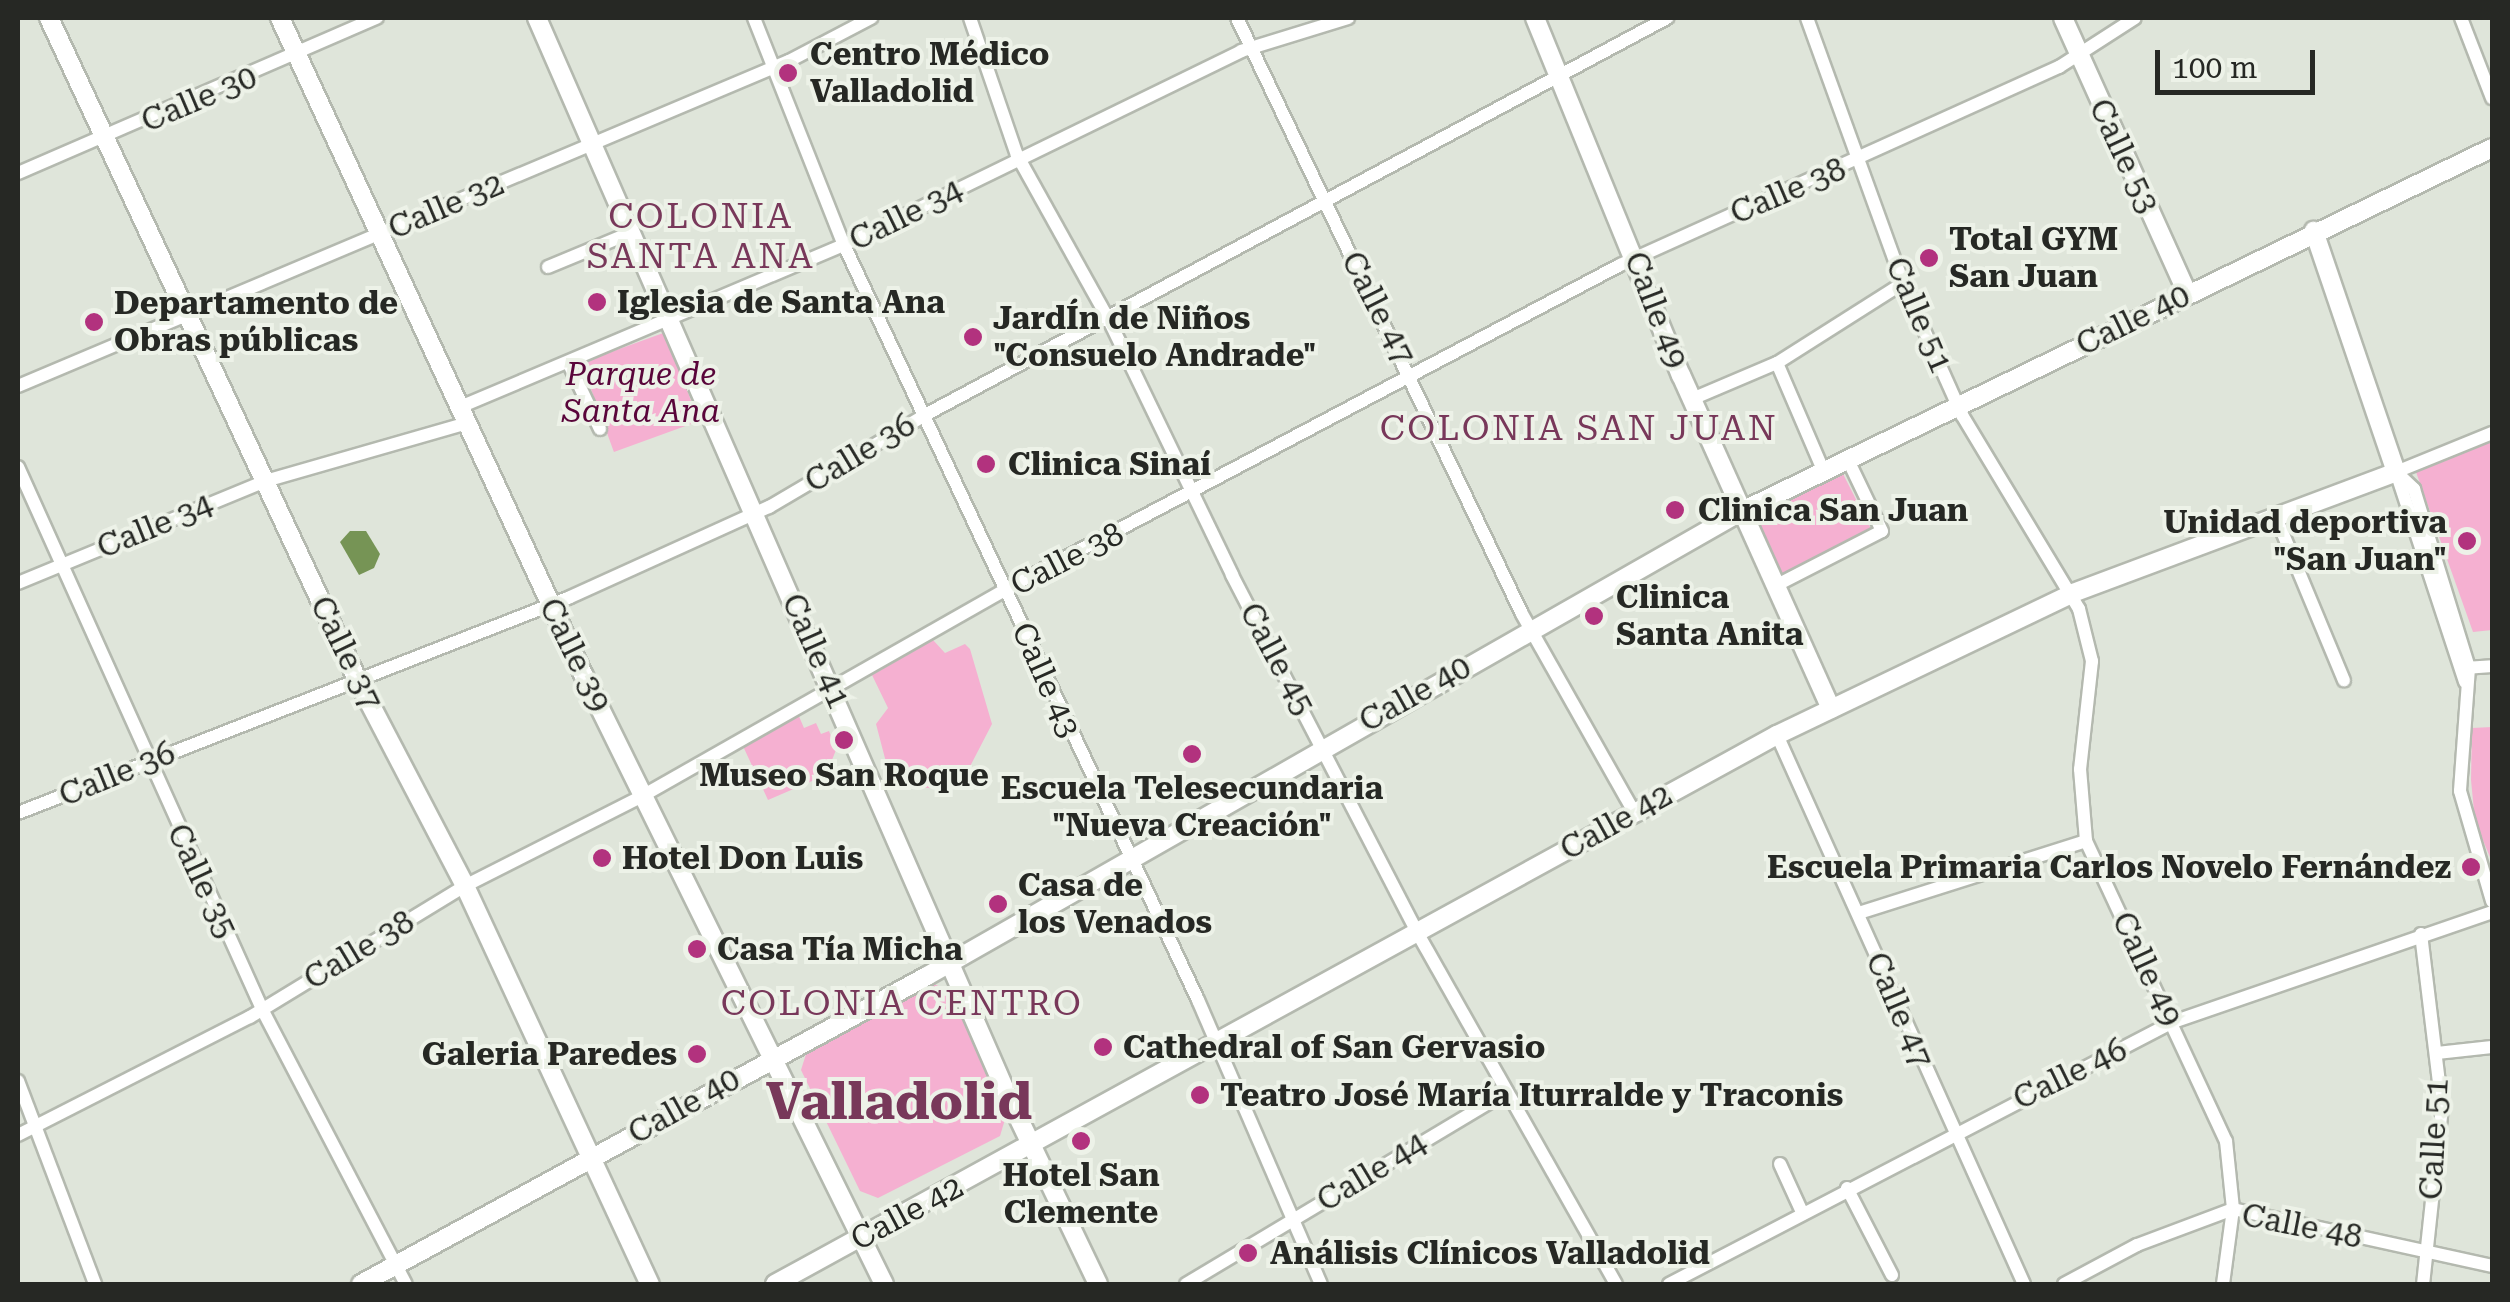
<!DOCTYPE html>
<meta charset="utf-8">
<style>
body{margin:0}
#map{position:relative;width:2510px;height:1302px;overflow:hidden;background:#dfe5da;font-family:"Roboto Serif",serif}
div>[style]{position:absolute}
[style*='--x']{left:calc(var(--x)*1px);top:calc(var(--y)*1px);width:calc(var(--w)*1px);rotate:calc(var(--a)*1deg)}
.green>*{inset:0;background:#f5b0d1;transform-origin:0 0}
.water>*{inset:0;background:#769455}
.roads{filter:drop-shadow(2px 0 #b4b9af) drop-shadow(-2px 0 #b4b9af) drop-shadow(0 2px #b4b9af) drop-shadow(0 -2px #b4b9af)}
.street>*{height:12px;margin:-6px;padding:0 6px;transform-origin:6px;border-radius:6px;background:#fff}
.secondary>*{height:18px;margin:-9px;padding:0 9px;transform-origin:9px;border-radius:9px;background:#fff}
.dots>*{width:28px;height:28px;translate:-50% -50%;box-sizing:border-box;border:5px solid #edf2e8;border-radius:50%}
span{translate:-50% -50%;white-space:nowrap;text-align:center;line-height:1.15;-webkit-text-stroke:8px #edf2e8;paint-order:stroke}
.poi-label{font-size:32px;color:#262824;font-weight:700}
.left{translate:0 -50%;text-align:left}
.right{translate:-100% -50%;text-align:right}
.street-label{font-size:32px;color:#262824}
.park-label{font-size:32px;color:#59053a;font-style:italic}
.neighbourhood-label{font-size:35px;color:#78385a;letter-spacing:2.5px}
.town-label{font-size:52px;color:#78385a;font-weight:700}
.frame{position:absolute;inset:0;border:20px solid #262824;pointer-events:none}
.scale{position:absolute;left:2155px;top:50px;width:160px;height:45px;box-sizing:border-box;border:5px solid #262824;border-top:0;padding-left:12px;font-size:30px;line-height:35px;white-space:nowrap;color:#262824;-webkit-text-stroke:8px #edf2e8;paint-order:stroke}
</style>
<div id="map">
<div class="green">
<i style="left:666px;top:332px;width:95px;height:90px;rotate:70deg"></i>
<i style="clip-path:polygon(2492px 440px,2492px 630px,2473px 632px,2416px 472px)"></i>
<i style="left:1841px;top:470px;width:67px;height:105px;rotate:63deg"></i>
<i style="clip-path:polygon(933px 640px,945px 653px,965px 644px,970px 649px,992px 724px,963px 780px,940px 789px,892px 785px,876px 724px,888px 708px,872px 675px)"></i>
<i style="clip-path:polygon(798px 714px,804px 728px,816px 723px,821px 734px,829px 731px,836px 750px,826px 775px,768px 800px,742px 744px)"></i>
<i style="clip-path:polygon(2492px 727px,2492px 862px,2475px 821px,2471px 780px,2472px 728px)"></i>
<i style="clip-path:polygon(934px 984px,953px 993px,1006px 1116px,1000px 1136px,878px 1198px,860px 1191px,801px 1070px,807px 1051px)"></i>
</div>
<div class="water">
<i style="clip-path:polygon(350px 531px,366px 531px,380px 554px,374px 568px,359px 575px,340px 542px)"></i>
</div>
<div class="roads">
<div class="street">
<i style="--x:754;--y:18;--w:244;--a:68.4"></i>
<i style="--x:844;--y:245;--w:834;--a:64.88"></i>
<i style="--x:1198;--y:1000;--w:309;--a:66.6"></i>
<i style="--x:970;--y:18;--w:145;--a:71.1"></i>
<i style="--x:1017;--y:155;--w:189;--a:60.9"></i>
<i style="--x:1109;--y:320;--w:283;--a:64.2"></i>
<i style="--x:1232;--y:575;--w:404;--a:62.6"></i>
<i style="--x:1418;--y:934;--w:402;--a:60.5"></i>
<i style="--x:1237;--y:18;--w:661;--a:64.44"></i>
<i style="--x:1522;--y:614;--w:225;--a:60.5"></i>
<i style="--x:1807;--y:18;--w:282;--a:70.1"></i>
<i style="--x:1903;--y:283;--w:145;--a:65.9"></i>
<i style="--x:1962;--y:415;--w:227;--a:58.9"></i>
<i style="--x:2079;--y:609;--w:54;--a:76"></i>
<i style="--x:2092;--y:661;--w:109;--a:96.3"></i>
<i style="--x:2080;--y:769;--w:72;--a:85.2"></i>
<i style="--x:2086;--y:841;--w:331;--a:65"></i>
<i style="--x:2226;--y:1141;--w:68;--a:84.1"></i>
<i style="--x:2233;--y:1209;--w:76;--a:97.6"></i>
<i style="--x:2461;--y:18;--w:86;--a:68.8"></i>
<i style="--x:18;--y:173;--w:391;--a:-23.4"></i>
<i style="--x:548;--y:267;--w:89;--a:-22.5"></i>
<i style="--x:1777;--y:363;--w:116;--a:66.7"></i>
<i style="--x:569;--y:364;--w:72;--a:64.5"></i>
<i style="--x:18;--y:386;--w:837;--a:-22.86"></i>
<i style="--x:789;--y:61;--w:93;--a:-27.7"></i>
<i style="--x:1692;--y:399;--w:92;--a:-23"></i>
<i style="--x:1777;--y:363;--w:149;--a:-32.4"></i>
<i style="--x:460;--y:407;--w:417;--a:-22.9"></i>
<i style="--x:844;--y:245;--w:442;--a:-26"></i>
<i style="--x:1241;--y:51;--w:112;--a:-17.1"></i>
<i style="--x:18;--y:467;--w:594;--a:65.76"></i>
<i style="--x:262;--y:1009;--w:310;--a:62.4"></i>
<i style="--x:2396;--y:472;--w:25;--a:43"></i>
<i style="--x:2414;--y:489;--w:187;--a:72.9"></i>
<i style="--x:2469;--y:668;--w:123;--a:94.2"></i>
<i style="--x:2460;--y:791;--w:115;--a:73.8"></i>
<i style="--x:2396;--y:472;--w:221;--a:71.8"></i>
<i style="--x:2396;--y:472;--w:104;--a:-22.1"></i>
<i style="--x:2276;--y:517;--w:177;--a:67.4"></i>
<i style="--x:18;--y:583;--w:267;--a:-22.4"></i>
<i style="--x:265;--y:481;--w:210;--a:-16"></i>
<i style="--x:1775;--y:586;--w:120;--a:-27.2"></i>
<i style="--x:1882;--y:531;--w:81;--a:-115.6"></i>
<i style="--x:2465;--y:668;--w:27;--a:-4"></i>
<i style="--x:1777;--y:735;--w:602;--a:65.78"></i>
<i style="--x:18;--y:813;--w:591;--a:-21.35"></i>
<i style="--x:568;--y:598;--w:221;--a:-24.4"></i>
<i style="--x:769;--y:507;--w:181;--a:-30.5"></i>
<i style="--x:925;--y:415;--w:842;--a:-28.15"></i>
<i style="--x:1859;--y:913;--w:238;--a:-17.6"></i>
<i style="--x:2421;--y:934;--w:174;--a:83.1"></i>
<i style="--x:2442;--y:1107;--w:178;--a:96.1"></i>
<i style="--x:2437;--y:1053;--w:55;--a:-6.2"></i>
<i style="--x:18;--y:1081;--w:217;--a:69.2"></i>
<i style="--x:18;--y:1135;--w:260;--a:-27"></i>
<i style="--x:250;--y:1017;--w:252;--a:-31.4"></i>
<i style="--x:465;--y:886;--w:201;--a:-26.9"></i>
<i style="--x:644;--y:795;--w:417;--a:-29.6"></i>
<i style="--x:1006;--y:589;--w:694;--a:-27.82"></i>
<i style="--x:1620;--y:265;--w:482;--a:-24.3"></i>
<i style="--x:2059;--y:67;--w:90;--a:-32.8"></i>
<i style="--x:1780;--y:1164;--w:53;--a:65.4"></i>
<i style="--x:1847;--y:1188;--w:98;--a:62.7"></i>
<i style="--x:1186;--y:1284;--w:374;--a:-30.9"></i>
<i style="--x:1669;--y:1284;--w:568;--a:-27.47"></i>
<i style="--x:2173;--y:1022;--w:337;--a:-19"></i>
<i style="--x:2064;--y:1284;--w:83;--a:-28.1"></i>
<i style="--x:2137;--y:1245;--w:103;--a:-20.6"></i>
<i style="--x:2233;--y:1209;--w:265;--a:12.4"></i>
</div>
<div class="secondary">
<i style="--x:49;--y:18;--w:729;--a:65.02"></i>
<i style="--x:357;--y:679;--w:233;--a:62.4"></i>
<i style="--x:465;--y:886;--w:439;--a:65.1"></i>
<i style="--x:280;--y:18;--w:723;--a:65.21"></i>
<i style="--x:583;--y:674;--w:680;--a:63.74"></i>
<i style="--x:537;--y:18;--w:1172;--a:66.41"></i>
<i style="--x:1006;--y:1092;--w:213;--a:64.4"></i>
<i style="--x:1535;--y:18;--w:386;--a:67.8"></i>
<i style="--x:1681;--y:375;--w:366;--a:65.8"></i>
<i style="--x:2063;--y:18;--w:302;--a:65.7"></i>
<i style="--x:361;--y:1284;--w:644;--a:-28.55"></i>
<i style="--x:927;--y:976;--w:936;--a:-29.71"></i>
<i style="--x:1740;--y:512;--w:835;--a:-25.83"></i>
<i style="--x:775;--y:1284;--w:1143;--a:-28.72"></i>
<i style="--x:1777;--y:735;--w:328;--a:-25.6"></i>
<i style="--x:2073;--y:593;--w:345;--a:-20.5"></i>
<i style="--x:2396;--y:472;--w:255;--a:-108.8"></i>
</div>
</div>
<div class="dots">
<i style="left:788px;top:73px;background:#b2327e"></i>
<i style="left:1929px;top:258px;background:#b2327e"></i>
<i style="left:597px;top:302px;background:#b2327e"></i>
<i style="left:94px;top:322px;background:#b2327e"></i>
<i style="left:973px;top:337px;background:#b2327e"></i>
<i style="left:986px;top:464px;background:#b2327e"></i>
<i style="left:1675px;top:510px;background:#b2327e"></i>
<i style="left:2467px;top:541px;background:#b2327e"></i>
<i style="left:1594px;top:616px;background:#b2327e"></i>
<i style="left:844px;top:740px;background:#b2327e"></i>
<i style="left:1192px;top:754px;background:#b2327e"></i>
<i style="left:602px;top:858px;background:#b2327e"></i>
<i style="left:2471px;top:867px;background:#b2327e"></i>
<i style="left:998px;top:904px;background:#b2327e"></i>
<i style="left:697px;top:949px;background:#b2327e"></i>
<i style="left:1103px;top:1047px;background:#b2327e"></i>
<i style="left:697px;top:1054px;background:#b2327e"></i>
<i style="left:1200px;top:1095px;background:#b2327e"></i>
<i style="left:1081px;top:1141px;background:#b2327e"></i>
<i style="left:1248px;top:1253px;background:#b2327e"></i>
</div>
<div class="poi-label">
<span class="left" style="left:810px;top:73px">Centro Médico<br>Valladolid</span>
<span class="left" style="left:1949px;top:258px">Total GYM<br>San Juan</span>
<span class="left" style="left:617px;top:302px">Iglesia de Santa Ana</span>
<span class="left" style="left:114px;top:322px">Departamento de<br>Obras públicas</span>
<span class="left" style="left:993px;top:337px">JardÍn de Niños<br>"Consuelo Andrade"</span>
<span class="left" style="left:1008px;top:464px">Clinica Sinaí</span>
<span class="left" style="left:1698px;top:510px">Clinica San Juan</span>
<span class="right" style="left:2447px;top:541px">Unidad deportiva<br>"San Juan"</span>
<span class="left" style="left:1616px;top:616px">Clinica<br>Santa Anita</span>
<span style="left:844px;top:775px">Museo San Roque</span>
<span style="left:1192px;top:807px">Escuela Telesecundaria<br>"Nueva Creación"</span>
<span class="left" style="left:622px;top:858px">Hotel Don Luis</span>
<span class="right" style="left:2451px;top:867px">Escuela Primaria Carlos Novelo Fernández</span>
<span class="left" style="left:1018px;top:904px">Casa de<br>los Venados</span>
<span class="left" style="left:717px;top:949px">Casa Tía Micha</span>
<span class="left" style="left:1123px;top:1047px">Cathedral of San Gervasio</span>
<span class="right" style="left:677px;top:1054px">Galeria Paredes</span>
<span class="left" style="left:1220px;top:1095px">Teatro José María Iturralde y Traconis</span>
<span style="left:1081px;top:1194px">Hotel San<br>Clemente</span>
<span class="left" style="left:1270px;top:1253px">Análisis Clínicos Valladolid</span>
</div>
<div class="street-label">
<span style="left:199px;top:99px;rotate:-23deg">Calle 30</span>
<span style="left:2124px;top:156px;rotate:65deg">Calle 53</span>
<span style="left:1788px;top:191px;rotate:-23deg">Calle 38</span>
<span style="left:446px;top:206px;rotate:-23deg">Calle 32</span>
<span style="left:906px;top:215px;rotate:-26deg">Calle 34</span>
<span style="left:1378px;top:308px;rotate:63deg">Calle 47</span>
<span style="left:1656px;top:310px;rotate:69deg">Calle 49</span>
<span style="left:1919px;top:315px;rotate:67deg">Calle 51</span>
<span style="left:2133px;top:320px;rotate:-26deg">Calle 40</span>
<span style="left:860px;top:453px;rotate:-31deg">Calle 36</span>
<span style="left:155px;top:526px;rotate:-22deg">Calle 34</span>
<span style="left:1067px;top:559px;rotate:-27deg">Calle 38</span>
<span style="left:816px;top:651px;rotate:66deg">Calle 41</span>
<span style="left:346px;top:653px;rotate:64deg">Calle 37</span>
<span style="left:575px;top:655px;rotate:64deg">Calle 39</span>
<span style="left:1277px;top:659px;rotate:62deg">Calle 45</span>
<span style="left:1046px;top:680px;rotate:66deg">Calle 43</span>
<span style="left:1415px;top:694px;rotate:-29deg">Calle 40</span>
<span style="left:117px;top:774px;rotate:-22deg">Calle 36</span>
<span style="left:1616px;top:822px;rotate:-29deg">Calle 42</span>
<span style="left:202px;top:881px;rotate:65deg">Calle 35</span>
<span style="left:359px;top:950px;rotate:-31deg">Calle 38</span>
<span style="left:2147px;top:969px;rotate:65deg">Calle 49</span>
<span style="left:1899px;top:1010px;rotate:67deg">Calle 47</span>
<span style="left:2070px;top:1074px;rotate:-26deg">Calle 46</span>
<span style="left:684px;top:1106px;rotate:-29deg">Calle 40</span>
<span style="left:2434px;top:1139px;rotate:-87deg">Calle 51</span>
<span style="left:1372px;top:1172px;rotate:-31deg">Calle 44</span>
<span style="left:907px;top:1213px;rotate:-28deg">Calle 42</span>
<span style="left:2302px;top:1226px;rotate:11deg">Calle 48</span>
</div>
<div class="park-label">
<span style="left:641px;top:393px">Parque de<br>Santa Ana</span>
</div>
<div class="neighbourhood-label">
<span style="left:701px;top:237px">COLONIA<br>SANTA ANA</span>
<span style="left:1579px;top:429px">COLONIA SAN JUAN</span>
<span style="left:902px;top:1004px">COLONIA CENTRO</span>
</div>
<div class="town-label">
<span style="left:899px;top:1102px">Valladolid</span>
</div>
<div class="frame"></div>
<div class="scale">100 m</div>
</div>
